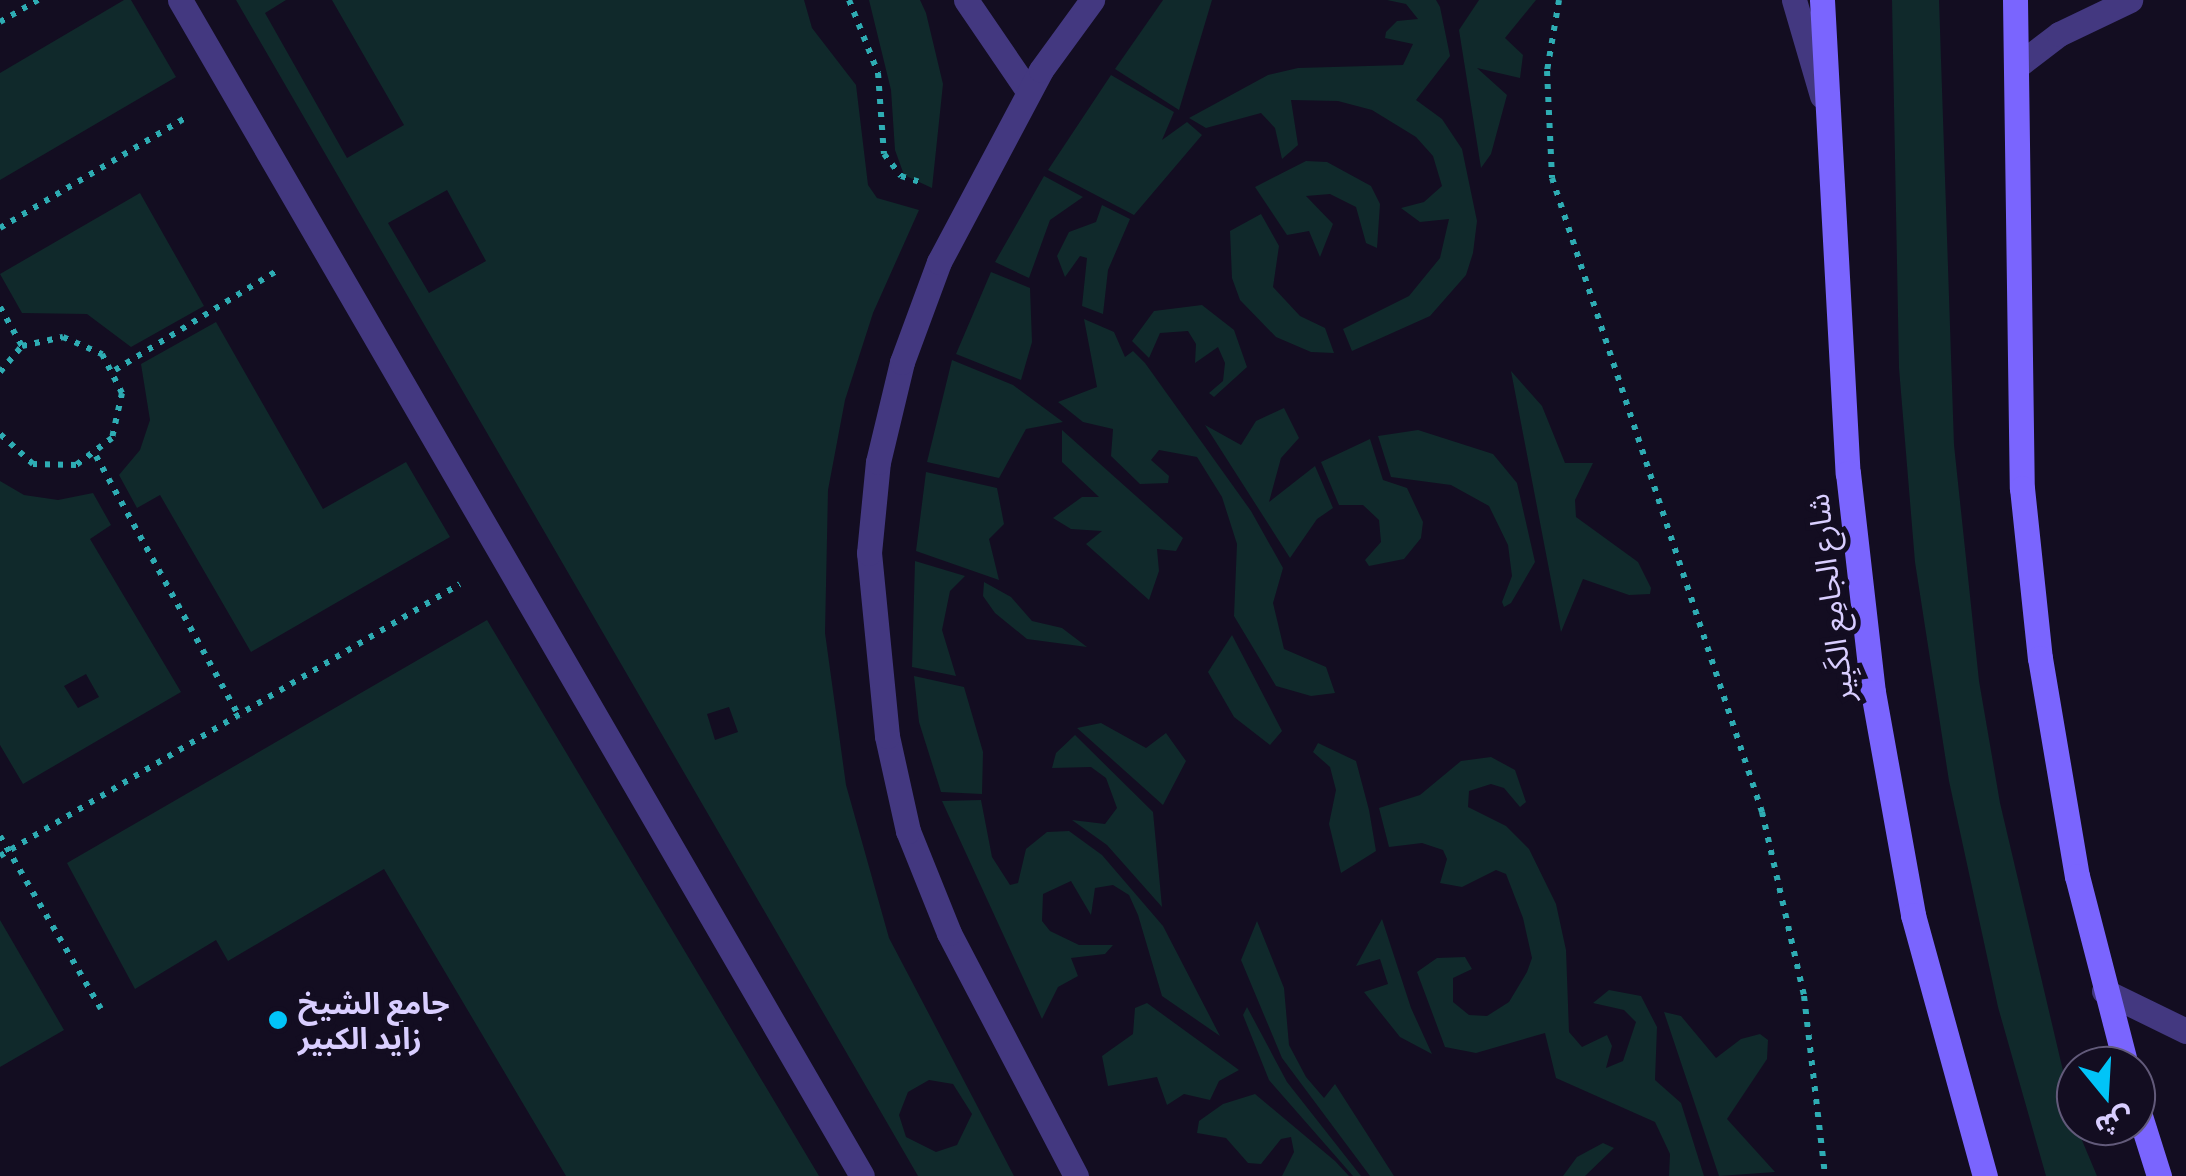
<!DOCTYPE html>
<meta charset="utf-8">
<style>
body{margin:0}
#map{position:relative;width:2186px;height:1176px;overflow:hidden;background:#130d21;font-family:"Titillium Web","Noto Sans Arabic",sans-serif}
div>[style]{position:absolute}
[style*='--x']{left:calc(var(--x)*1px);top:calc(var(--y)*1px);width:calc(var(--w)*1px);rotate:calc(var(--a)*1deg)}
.green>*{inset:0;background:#10292b}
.path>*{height:6px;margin-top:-3px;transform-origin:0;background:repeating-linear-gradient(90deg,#2eacb3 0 5px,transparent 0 13px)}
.lane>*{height:25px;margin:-12.5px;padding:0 12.5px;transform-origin:12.5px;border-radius:12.5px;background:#433880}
.street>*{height:25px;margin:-12.5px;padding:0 12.5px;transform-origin:12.5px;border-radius:12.5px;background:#433880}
.secondary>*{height:25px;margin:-12.5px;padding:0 12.5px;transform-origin:12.5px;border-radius:12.5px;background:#7a65fe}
.dots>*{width:28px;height:28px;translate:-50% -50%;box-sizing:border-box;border:5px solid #130d21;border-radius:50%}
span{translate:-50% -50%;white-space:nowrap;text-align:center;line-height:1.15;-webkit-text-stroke:10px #130d21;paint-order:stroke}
.street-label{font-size:30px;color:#d9ceff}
.poi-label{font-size:30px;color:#d9ceff;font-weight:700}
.left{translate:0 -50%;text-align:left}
.north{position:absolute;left:2056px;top:1046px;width:100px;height:100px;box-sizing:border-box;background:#130d21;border:2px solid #625a7a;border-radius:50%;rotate:162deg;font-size:28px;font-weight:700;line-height:40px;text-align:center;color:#d9ceff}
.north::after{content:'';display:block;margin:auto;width:35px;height:45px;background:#01c4f8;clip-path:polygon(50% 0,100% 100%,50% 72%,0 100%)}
</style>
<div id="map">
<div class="green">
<i style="clip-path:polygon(124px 0,131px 0,176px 77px,0 180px,0 73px)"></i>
<i style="clip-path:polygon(evenodd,236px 0,286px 0,265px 13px,347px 158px,404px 125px,332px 0,804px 0,812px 28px,856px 85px,868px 185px,877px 198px,919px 210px,873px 313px,845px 400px,828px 490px,825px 633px,846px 785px,889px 938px,1014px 1176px,918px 1176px,236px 0,447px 190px,486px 261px,429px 293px,388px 223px,447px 190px,236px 0,729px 707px,738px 732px,715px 740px,707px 714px,729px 707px,236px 0,929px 1080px,953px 1084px,972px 1114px,957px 1145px,936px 1152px,906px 1137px,899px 1115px,908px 1092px,929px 1080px)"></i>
<i style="clip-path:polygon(869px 0,920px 0,926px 13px,943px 84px,932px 188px,904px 175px,895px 150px,891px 90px)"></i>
<i style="clip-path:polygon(1163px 0,1212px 0,1179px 110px,1115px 69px)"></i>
<i style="clip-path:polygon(1387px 0,1436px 0,1440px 7px,1450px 56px,1416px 100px,1442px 119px,1462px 149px,1477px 221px,1473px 253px,1466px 275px,1430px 316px,1352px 351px,1343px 329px,1409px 296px,1440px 258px,1449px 219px,1420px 222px,1401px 208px,1424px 202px,1442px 186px,1433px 156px,1416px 137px,1372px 110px,1338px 101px,1291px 100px,1298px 145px,1282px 159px,1275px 128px,1261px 113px,1206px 128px,1189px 118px,1268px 75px,1298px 68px,1403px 65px,1413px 44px,1385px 38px,1386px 32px,1397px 21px,1418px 19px,1406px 4px)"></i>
<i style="clip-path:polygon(1479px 0,1536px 0,1505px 38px,1523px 55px,1520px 78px,1477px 68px,1507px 95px,1491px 154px,1481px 168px,1459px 30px)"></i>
<i style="clip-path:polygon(1892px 0,1939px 0,1954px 445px,1979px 681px,2000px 803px,2076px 1126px,2097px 1176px,2046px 1176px,1998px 1007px,1949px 781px,1915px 562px,1899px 368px)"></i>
<i style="clip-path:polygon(1111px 75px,1174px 112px,1162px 140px,1187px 122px,1202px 135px,1134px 215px,1048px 170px)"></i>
<i style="clip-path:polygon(1306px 161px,1327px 162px,1371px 186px,1380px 204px,1377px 248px,1366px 243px,1356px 207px,1330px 194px,1306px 196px,1333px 224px,1320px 257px,1309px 231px,1287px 235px,1255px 187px)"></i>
<i style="clip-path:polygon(1044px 176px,1083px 197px,1050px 220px,1029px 278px,995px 262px)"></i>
<i style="clip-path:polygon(140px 193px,204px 306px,131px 347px,87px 314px,22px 313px,0 274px)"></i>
<i style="clip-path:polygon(1102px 205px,1130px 219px,1108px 270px,1103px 314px,1082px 306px,1087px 258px,1080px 256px,1065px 277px,1057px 256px,1069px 232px,1096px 222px)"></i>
<i style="clip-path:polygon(1261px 214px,1279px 246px,1273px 287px,1300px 316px,1325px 328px,1334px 353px,1311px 352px,1276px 337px,1240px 300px,1232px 278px,1230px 231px)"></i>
<i style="clip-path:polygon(991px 272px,1030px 288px,1032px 342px,1021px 380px,956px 354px)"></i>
<i style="clip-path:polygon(1202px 305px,1234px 330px,1247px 367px,1214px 397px,1209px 393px,1223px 381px,1225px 363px,1218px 347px,1195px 363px,1196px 344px,1188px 331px,1160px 333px,1149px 358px,1132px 341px,1154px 311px)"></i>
<i style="clip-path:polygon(1084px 319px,1114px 332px,1125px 357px,1133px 351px,1145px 363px,1251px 511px,1283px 568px,1273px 603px,1284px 649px,1326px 667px,1335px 693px,1311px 696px,1276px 686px,1234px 616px,1237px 544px,1222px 497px,1197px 457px,1159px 450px,1151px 460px,1169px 476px,1168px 483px,1140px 484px,1111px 456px,1113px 429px,1083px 422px,1058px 402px,1097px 387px)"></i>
<i style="clip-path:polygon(216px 322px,323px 509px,406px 462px,450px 537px,251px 652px,160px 495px,137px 508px,119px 475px,140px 450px,150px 420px,141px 364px)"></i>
<i style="clip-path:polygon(952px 360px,1013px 385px,1063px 422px,1026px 429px,999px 478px,927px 462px)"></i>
<i style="clip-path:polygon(1511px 371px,1542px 406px,1565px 463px,1593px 463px,1575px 500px,1576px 517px,1638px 562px,1651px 588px,1650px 594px,1629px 595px,1583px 579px,1561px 632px)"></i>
<i style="clip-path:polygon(1284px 408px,1299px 438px,1281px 458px,1269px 502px,1315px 466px,1333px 508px,1317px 519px,1290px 558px,1205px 425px,1241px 445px,1256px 421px)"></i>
<i style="clip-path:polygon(1062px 430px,1183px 538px,1176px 551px,1157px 549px,1159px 571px,1149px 600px,1086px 544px,1102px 531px,1071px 529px,1053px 518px,1082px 497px,1099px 497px,1062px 462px)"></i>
<i style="clip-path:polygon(1418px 430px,1493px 454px,1517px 483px,1535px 562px,1511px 603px,1504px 607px,1502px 602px,1512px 576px,1508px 545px,1489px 506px,1451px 485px,1391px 477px,1378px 436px)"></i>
<i style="clip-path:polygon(1370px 439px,1383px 480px,1407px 488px,1423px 522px,1421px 538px,1404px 559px,1369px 566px,1365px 560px,1381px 542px,1379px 520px,1363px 505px,1339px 505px,1321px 462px)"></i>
<i style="clip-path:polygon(926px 472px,997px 488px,1004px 524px,989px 539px,999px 580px,916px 551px)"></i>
<i style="clip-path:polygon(evenodd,0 481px,24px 495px,58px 500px,93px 493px,111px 525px,90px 539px,181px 692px,23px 784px,0 745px,0 481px,86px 674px,99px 697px,78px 708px,64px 686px,86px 674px)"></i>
<i style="clip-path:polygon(915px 561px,965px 576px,950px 591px,942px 630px,956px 676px,912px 667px)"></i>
<i style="clip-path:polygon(984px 582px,1011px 597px,1032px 621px,1062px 628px,1087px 647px,1027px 639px,995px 613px,983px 596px)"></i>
<i style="clip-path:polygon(487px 620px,819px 1176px,566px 1176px,384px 869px,228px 961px,216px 940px,135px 989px,67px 863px)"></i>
<i style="clip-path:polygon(1232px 635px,1282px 731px,1270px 745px,1234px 717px,1208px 672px)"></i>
<i style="clip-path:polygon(914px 676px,964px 687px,983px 752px,982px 794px,941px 792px,919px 722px)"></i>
<i style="clip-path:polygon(1101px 723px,1146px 748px,1166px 733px,1186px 761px,1163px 805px,1077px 728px)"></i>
<i style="clip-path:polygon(1075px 735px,1153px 812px,1162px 907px,1107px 845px,1072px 820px,1105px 824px,1117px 808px,1106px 778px,1091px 767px,1052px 768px,1056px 753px)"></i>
<i style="clip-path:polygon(1318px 743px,1356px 761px,1369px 810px,1376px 851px,1341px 873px,1329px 824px,1336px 790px,1330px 767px,1313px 752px)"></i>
<i style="clip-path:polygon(1491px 757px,1515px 770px,1526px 802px,1520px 807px,1504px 788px,1491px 784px,1469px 791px,1468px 807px,1506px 826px,1529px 849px,1556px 904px,1566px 950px,1569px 1032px,1582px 1047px,1607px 1035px,1612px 1046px,1606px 1068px,1623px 1061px,1636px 1022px,1624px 1010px,1593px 1003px,1609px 990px,1641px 996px,1657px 1027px,1655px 1080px,1681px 1103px,1704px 1176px,1669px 1176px,1670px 1154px,1655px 1122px,1556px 1078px,1545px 1033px,1476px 1053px,1445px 1047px,1417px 972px,1437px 958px,1465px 957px,1472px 969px,1453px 978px,1453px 1002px,1469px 1015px,1487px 1016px,1509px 1002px,1527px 972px,1532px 958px,1523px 918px,1506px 874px,1496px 870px,1462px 887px,1440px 883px,1447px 859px,1443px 850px,1422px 843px,1389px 847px,1379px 808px,1420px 795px,1461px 761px)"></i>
<i style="clip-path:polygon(981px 800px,992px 857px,1010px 885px,1018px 883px,1026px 849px,1047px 832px,1069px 831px,1102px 855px,1163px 926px,1220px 1036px,1162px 996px,1138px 915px,1129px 895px,1113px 885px,1095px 888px,1091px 915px,1071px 881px,1043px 894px,1042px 921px,1050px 931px,1079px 945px,1113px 945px,1105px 954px,1071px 958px,1078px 976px,1058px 987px,1042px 1019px,942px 801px)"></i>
<i style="clip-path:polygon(1382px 919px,1411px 1008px,1432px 1054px,1400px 1037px,1364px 992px,1388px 984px,1380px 959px,1356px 966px)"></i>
<i style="clip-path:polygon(0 920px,64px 1030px,0 1067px)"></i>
<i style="clip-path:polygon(1257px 921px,1284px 988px,1289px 1045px,1306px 1077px,1324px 1098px,1335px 1084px,1394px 1176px,1370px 1176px,1282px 1058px,1241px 960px)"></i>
<i style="clip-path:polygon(1147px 1003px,1239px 1070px,1219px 1081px,1210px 1100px,1184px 1094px,1167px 1105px,1157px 1077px,1108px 1086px,1102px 1056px,1133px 1034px,1135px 1008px)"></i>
<i style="clip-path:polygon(1247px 1007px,1287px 1082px,1361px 1176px,1353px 1176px,1269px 1080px,1243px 1015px)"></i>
<i style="clip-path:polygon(1664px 1012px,1681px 1016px,1716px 1058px,1741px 1039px,1760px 1034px,1768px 1040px,1767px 1059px,1727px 1119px,1775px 1172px,1719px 1176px)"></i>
<i style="clip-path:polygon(1255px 1094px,1335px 1161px,1349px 1176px,1282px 1176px,1294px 1152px,1291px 1137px,1281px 1139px,1261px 1164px,1248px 1163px,1226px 1138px,1197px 1133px,1199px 1121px,1223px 1104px)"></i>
<i style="clip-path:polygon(1603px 1143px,1614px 1148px,1585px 1176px,1563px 1176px,1577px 1157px)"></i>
</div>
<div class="path">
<i style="--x:849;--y:0;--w:79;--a:68.3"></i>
<i style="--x:878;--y:73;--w:81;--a:85.8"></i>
<i style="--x:884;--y:154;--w:28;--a:52"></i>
<i style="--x:901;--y:176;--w:25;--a:18"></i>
<i style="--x:1559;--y:0;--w:72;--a:99.6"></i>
<i style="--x:1547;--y:71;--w:107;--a:87.3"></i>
<i style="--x:1552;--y:178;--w:668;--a:71.67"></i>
<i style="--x:1762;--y:812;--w:189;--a:77.1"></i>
<i style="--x:1804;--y:996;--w:181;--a:83.3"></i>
<i style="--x:0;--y:22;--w:44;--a:-30.1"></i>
<i style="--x:0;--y:228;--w:220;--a:-30.7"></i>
<i style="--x:0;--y:307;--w:45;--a:60.6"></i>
<i style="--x:115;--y:370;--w:191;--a:-31.5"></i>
<i style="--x:0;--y:372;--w:34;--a:-50"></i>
<i style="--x:22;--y:346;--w:42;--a:-12.4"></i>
<i style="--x:63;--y:337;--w:43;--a:23.6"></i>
<i style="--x:102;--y:354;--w:44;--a:62.9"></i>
<i style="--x:122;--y:393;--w:46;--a:102.5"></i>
<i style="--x:112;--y:438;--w:45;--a:143.1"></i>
<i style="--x:76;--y:465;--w:43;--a:-178.7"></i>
<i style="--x:33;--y:464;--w:45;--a:-137.7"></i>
<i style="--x:96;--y:456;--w:299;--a:61.2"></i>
<i style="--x:0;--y:836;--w:200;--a:59.7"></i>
<i style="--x:0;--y:856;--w:534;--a:-30.6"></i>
</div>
<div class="lane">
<i style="--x:180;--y:0;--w:1359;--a:59.89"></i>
<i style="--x:966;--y:0;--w:110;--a:55.7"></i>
<i style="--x:1794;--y:0;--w:100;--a:73.7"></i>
<i style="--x:2104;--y:991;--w:91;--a:26"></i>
<i style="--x:1076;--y:1176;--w:274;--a:-117.6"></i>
<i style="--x:949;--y:933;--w:110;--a:-111.9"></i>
<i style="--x:908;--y:831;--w:97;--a:-102.5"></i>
<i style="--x:887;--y:736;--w:184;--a:-95.6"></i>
<i style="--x:869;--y:553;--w:91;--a:-84.4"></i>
<i style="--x:878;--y:462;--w:103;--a:-76.5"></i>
<i style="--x:902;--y:362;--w:107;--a:-69.7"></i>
<i style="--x:939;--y:262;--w:217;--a:-62"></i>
<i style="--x:1041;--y:70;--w:87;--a:-53.9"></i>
</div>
<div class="street">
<i style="--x:2016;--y:67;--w:54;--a:-37.5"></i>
<i style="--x:2059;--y:34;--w:79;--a:-25.6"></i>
</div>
<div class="secondary">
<i style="--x:1822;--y:0;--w:474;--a:86.9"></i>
<i style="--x:1848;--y:473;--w:220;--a:83.5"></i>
<i style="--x:1873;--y:692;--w:227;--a:79.8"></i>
<i style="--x:1913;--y:915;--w:271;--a:74.6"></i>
<i style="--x:2015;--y:0;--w:488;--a:89.2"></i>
<i style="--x:2022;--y:488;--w:171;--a:84"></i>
<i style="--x:2040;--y:658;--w:221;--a:80.4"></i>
<i style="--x:2077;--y:876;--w:196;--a:75.5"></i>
<i style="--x:2136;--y:1103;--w:77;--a:72.5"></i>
</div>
<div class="dots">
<i style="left:278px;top:1020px;background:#01c4f8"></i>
</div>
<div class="street-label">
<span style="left:1830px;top:598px;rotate:-97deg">شارع الجامِع الكَبِير</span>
</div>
<div class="poi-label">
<span class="left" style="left:298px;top:1020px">جامع الشيخ<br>زايد الكبير</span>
</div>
<div class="north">ش</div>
</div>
